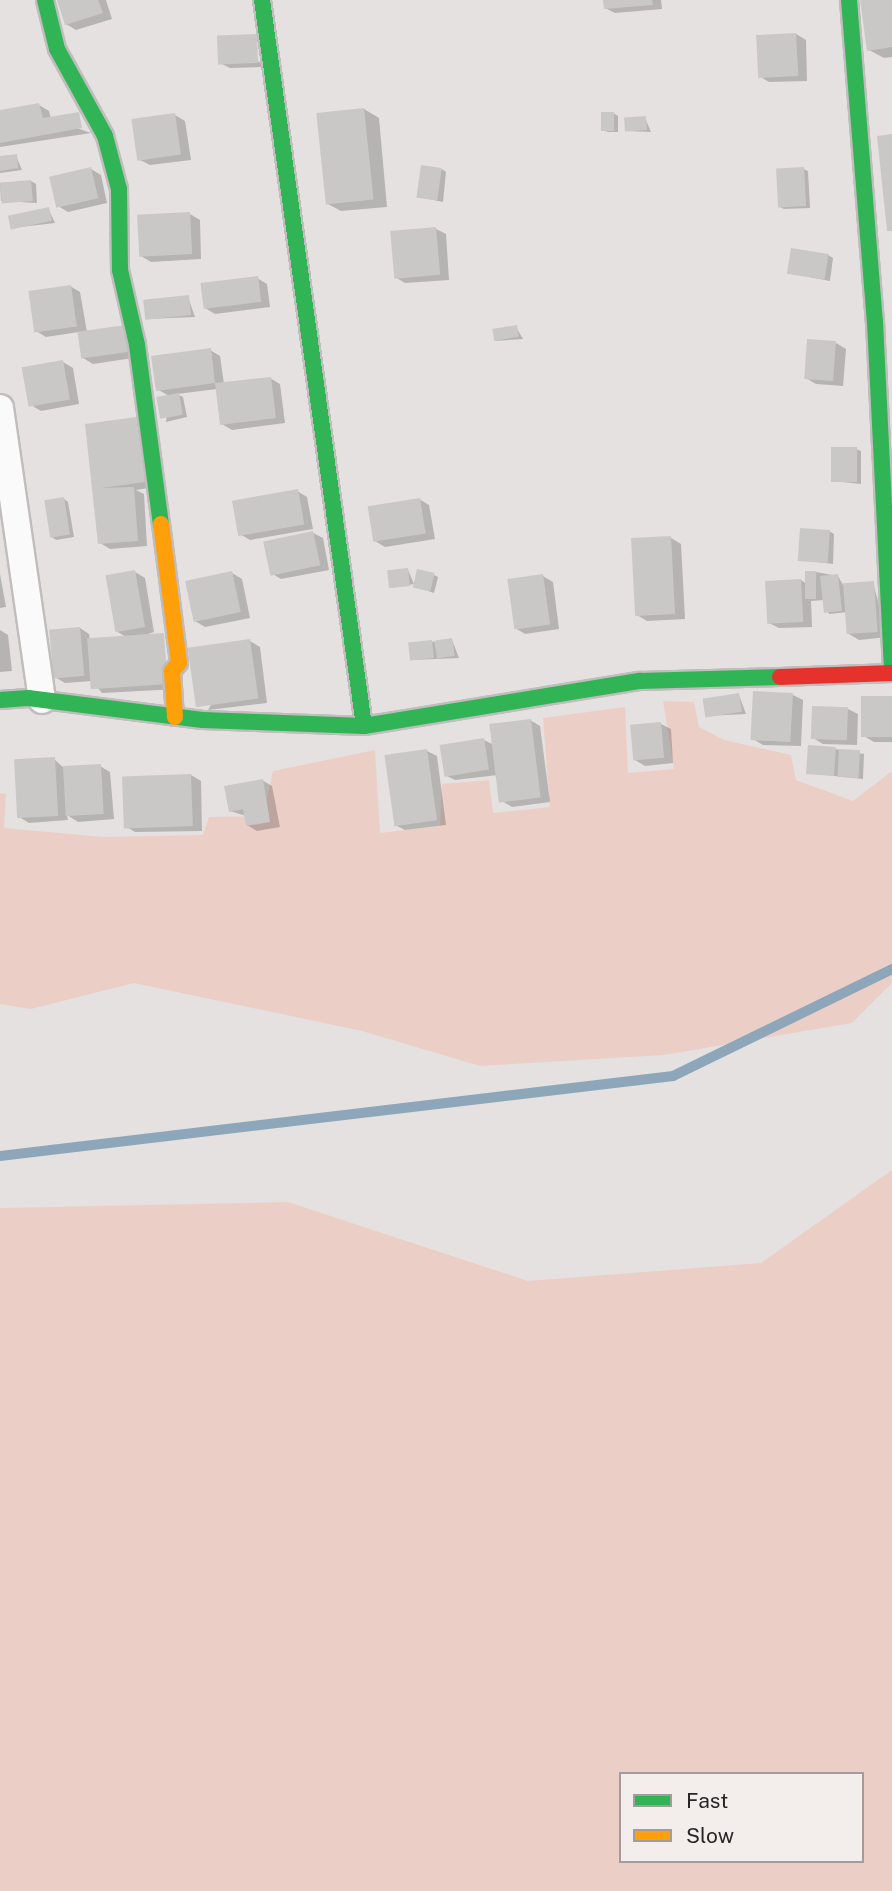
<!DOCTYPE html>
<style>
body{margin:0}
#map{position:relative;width:892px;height:1891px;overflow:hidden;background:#e4e1e0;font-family:"Public Sans",sans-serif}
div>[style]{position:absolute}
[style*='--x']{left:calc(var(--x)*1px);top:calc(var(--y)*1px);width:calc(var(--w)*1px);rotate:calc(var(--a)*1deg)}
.green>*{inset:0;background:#ebcfc7}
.shadow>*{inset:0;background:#0003}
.stream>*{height:10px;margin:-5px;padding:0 5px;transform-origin:5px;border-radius:5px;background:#8da6ba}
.building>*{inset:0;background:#cac8c7;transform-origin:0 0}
.roads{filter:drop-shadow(2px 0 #c0bdbc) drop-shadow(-2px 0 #c0bdbc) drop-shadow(0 2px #c0bdbc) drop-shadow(0 -2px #c0bdbc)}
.street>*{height:26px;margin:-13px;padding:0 13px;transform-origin:13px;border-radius:13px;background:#fbfafa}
.fast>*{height:16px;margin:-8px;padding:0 8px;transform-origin:8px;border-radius:8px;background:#30b455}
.slow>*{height:16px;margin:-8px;padding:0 8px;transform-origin:8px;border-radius:8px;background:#ff9f0a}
.jam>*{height:16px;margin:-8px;padding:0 8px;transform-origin:8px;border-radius:8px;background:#e5322d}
span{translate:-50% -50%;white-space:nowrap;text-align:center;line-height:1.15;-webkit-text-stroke:5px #f3edeb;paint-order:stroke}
.legend{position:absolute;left:619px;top:1772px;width:245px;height:91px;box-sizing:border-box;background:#f3edeb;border:2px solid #a29d9c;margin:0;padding:9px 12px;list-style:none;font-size:21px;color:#282625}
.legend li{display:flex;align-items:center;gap:14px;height:35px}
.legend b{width:35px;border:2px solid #a29d9c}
</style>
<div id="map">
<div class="green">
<i style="clip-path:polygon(663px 701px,694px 702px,699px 727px,724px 740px,791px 755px,796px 780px,853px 801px,892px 771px,892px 983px,852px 1023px,664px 1055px,480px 1066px,362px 1031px,134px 983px,31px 1009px,0 1004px,0 793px,6px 794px,4px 828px,104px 837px,203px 835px,209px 817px,263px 816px,273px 771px,375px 750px,380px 833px,440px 826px,442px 784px,489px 780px,493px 813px,550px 807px,543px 718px,625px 707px,628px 773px,674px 769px)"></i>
<i style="clip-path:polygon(evenodd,892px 1170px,892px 1891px,0 1891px,0 1208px,288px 1202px,528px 1281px,761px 1263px,892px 1170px,621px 1774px,862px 1774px,862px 1861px,621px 1861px,621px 1774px)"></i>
</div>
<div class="shadow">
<i style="clip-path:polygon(59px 0,106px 0,112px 19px,76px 30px,66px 24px)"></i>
<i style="clip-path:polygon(605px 0,661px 0,662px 9px,615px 13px,605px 8px)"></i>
<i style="clip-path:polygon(892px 0,892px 57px,884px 58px,869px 50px)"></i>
<i style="clip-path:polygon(796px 34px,806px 40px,807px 81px,769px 82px,759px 76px)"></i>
<i style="clip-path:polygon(219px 36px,267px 67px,230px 68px,220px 63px)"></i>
<i style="clip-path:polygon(39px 105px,49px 111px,51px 119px,91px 133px,0 147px,0 112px)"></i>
<i style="clip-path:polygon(364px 109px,379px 118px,387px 207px,341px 211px,326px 203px)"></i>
<i style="clip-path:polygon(613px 113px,618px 116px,618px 132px,608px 132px,603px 130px)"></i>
<i style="clip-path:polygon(175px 115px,185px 121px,191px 160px,150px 165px,140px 160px)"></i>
<i style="clip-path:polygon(645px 118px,651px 132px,627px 131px)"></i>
<i style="clip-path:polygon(16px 156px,22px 170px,0 173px,0 158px)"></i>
<i style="clip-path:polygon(91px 169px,101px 175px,107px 203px,68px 212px,58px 206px)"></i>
<i style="clip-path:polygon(442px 169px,446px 172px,443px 202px,419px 197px)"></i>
<i style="clip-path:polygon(803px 169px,808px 171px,810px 208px,784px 209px,780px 207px)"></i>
<i style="clip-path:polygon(31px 181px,36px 184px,37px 203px,1px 201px,0 183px)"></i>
<i style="clip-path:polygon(48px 208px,55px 223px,12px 228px)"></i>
<i style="clip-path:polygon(190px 214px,200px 220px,201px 259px,151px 262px,141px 256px)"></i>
<i style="clip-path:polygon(436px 229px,446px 234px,449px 280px,405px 283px,395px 277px)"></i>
<i style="clip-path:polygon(828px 255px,833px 258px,830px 281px,789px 273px)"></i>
<i style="clip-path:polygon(257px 278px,267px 284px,270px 307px,215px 314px,205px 308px)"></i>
<i style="clip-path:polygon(70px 286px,80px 292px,87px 332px,140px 357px,93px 364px,83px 358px,79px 332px,46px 337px,36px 331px)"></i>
<i style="clip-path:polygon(188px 297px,195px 317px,147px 319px)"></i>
<i style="clip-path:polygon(516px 327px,523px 339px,495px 341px)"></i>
<i style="clip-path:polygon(836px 343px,846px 349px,843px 386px,816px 384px,806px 378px)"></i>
<i style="clip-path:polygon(210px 350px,220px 356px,224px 384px,270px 378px,280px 384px,285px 423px,232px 430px,222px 424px,217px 389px,177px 394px,183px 397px,187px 417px,166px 422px,169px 396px,157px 389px)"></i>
<i style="clip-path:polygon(63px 362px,73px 368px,79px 404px,41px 411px,31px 405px)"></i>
<i style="clip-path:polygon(87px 425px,155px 487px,136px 490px,144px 494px,147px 546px,110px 549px,100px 543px)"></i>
<i style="clip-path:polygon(856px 449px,861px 451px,861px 484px,833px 481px)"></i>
<i style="clip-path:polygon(297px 491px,307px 497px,313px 529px,250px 540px,240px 534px)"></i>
<i style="clip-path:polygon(64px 499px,68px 502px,74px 537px,56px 540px,52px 537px)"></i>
<i style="clip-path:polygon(419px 499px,429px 505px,435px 539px,385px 547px,375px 541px)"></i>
<i style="clip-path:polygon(829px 531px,834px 534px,833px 564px,800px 560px)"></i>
<i style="clip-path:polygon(313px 533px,323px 538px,329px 570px,281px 579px,271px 573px)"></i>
<i style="clip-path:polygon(671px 538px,681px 544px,685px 619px,647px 621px,637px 615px)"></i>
<i style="clip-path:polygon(408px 570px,414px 584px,391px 588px)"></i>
<i style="clip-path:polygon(135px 572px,145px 578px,154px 632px,139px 637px,178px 689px,102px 693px,92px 681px,65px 683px,55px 677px,80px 628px,89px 634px,90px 640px,128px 638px,116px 631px)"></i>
<i style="clip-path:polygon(816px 572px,838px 576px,843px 585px,873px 583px,888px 637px,859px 640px,849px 634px,848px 612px,829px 614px,824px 600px,811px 601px,812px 627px,779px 628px,769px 623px,801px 580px,807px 584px)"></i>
<i style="clip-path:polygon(232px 573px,242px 579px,250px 618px,205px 627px,195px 621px)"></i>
<i style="clip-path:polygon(0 574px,6px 607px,0 608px)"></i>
<i style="clip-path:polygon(434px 575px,438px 577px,434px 593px,419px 588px)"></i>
<i style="clip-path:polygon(543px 576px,553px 582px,559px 629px,525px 634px,515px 628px)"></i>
<i style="clip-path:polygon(0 630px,8px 635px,12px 671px,0 672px)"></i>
<i style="clip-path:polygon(452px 640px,459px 658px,411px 660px,431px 642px)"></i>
<i style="clip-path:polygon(250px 641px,260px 647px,267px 703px,208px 710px)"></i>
<i style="clip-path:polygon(739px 695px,746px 714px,706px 716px)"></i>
<i style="clip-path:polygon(793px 695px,803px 700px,801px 746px,763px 745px,753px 739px)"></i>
<i style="clip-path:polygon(892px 697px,892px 742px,874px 742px,864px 736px)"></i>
<i style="clip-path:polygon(848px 709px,858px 714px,857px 745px,823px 744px,813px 738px)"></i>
<i style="clip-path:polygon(530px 720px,540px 726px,550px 802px,512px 807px,502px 801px,498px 775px,455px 780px,445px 775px,484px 740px,494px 745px)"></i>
<i style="clip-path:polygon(661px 724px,671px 729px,673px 763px,645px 766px,635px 760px)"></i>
<i style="clip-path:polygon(835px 749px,864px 754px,863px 779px,807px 773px)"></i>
<i style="clip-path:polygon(427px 751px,437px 756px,446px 825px,405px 830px,395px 825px)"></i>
<i style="clip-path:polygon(54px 759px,64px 768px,100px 766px,110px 772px,114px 819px,78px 822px,67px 815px,68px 820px,29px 823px,19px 817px)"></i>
<i style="clip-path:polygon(191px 775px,201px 781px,202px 831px,135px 832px,125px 826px)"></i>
<i style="clip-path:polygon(262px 780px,272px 786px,280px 827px,257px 831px,247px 825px,246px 816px,230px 811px)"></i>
</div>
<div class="stream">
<i style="--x:0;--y:1156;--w:678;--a:-6.78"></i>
<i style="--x:673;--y:1076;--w:244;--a:-26"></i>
</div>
<div class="building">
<i style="clip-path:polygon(57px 0,98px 0,103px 13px,65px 25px)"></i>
<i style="clip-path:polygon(603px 0,652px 0,653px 5px,604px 9px)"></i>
<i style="clip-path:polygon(860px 0,892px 0,892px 47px,867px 51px)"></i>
<i style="left:796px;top:33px;width:43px;height:40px;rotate:87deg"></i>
<i style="left:257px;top:34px;width:29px;height:40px;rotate:88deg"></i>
<i style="clip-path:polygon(39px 103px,43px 118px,79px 112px,82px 128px,0 143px,0 110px)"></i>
<i style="left:364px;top:108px;width:92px;height:48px;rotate:84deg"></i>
<i style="left:601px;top:112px;width:13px;height:19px"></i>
<i style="left:175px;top:113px;width:42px;height:44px;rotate:82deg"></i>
<i style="left:646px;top:116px;width:14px;height:22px;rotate:86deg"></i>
<i style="clip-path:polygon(892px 134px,892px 231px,887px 231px,877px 136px)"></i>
<i style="clip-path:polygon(17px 154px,18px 168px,0 171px,0 156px)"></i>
<i style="left:421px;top:165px;width:21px;height:33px;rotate:8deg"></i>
<i style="left:91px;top:167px;width:32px;height:43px;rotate:77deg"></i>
<i style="left:804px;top:167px;width:39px;height:28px;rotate:87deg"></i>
<i style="left:31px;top:180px;width:21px;height:31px;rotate:85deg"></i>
<i style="left:49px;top:207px;width:14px;height:42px;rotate:78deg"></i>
<i style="left:190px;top:212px;width:42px;height:53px;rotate:87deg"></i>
<i style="left:436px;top:227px;width:48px;height:46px;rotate:85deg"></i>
<i style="left:791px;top:248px;width:38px;height:26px;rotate:9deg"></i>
<i style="left:258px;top:276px;width:26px;height:58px;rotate:83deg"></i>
<i style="left:71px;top:285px;width:42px;height:43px;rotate:82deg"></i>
<i style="left:189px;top:295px;width:20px;height:46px;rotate:84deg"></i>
<i style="left:126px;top:325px;width:27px;height:49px;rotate:82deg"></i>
<i style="left:517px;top:325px;width:12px;height:25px;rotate:81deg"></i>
<i style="left:807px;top:339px;width:29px;height:40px;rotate:4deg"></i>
<i style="clip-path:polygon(211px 348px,215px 383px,271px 377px,276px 418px,220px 425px,215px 383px,156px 391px,151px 356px)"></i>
<i style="left:63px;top:360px;width:40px;height:42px;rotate:80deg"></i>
<i style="left:179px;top:393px;width:22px;height:23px;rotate:80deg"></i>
<i style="clip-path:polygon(136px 417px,145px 482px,101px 488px,134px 487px,138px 541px,98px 544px,85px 424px)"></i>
<i style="left:831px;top:447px;width:26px;height:35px"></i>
<i style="left:298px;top:489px;width:36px;height:67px;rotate:80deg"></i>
<i style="left:64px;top:497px;width:38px;height:20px;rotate:81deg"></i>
<i style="left:420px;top:498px;width:36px;height:53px;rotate:81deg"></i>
<i style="left:800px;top:528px;width:30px;height:33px;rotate:4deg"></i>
<i style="left:313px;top:531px;width:35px;height:51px;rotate:78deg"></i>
<i style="left:671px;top:536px;width:78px;height:40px;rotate:87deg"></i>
<i style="left:408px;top:568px;width:18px;height:21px;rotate:84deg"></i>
<i style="left:417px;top:569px;width:18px;height:19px;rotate:13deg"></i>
<i style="left:135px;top:570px;width:58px;height:30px;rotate:80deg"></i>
<i style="left:232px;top:571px;width:42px;height:48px;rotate:78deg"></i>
<i style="left:805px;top:571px;width:11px;height:28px"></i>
<i style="left:543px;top:574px;width:51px;height:36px;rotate:82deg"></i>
<i style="left:838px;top:574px;width:37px;height:18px;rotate:84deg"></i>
<i style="left:801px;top:579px;width:43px;height:36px;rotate:87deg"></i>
<i style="left:874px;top:581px;width:51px;height:31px;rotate:86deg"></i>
<i style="left:80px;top:627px;width:49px;height:31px;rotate:85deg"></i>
<i style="left:164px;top:633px;width:51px;height:77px;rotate:86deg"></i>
<i style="left:452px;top:638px;width:18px;height:18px;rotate:81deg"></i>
<i style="left:250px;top:639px;width:60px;height:63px;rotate:82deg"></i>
<i style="left:432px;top:640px;width:18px;height:24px;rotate:84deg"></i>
<i style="left:753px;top:691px;width:40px;height:49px;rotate:3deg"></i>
<i style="left:739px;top:693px;width:19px;height:37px;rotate:81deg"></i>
<i style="left:892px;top:696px;width:41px;height:31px;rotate:90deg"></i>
<i style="left:812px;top:706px;width:36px;height:33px;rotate:2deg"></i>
<i style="left:531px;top:719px;width:79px;height:42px;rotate:83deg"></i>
<i style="left:661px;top:722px;width:36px;height:31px;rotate:85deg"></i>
<i style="left:484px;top:738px;width:32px;height:45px;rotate:81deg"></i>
<i style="left:808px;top:745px;width:28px;height:29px;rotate:4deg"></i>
<i style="left:427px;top:749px;width:72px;height:43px;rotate:82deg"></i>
<i style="left:839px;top:749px;width:21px;height:28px;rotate:3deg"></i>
<i style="left:55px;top:757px;width:59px;height:41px;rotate:87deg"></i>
<i style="left:101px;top:764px;width:50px;height:38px;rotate:87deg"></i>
<i style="left:191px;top:774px;width:52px;height:69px;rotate:88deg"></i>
<i style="clip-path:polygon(263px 779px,270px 822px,246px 826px,243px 809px,229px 812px,224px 786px)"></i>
</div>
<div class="roads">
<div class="street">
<i style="--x:0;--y:408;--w:295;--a:81.8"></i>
</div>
<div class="fast">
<i style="--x:45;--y:0;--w:50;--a:76.2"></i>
<i style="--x:57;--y:49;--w:99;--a:61.1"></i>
<i style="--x:105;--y:136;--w:55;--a:75.2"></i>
<i style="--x:119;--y:189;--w:81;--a:89.3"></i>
<i style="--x:120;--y:270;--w:77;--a:77.2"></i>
<i style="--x:137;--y:345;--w:181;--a:82.4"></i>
<i style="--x:262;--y:0;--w:733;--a:82"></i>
<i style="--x:849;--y:0;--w:323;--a:85.4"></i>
<i style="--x:875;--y:322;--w:343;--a:87.2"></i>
<i style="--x:0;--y:700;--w:28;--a:-4"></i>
<i style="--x:28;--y:698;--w:176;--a:7.2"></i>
<i style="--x:203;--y:720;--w:161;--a:2.1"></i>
<i style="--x:364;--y:726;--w:280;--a:-9.3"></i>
<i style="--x:640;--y:681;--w:140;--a:-1.6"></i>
</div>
<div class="slow">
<i style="--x:161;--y:524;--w:140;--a:82.6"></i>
<i style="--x:179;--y:663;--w:11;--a:131"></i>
<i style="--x:172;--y:671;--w:46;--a:86.3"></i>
</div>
<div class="jam">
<i style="--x:780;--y:677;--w:112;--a:-2"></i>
</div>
</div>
<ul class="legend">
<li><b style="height:9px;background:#30b455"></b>Fast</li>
<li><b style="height:9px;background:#ff9f0a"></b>Slow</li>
</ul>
</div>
